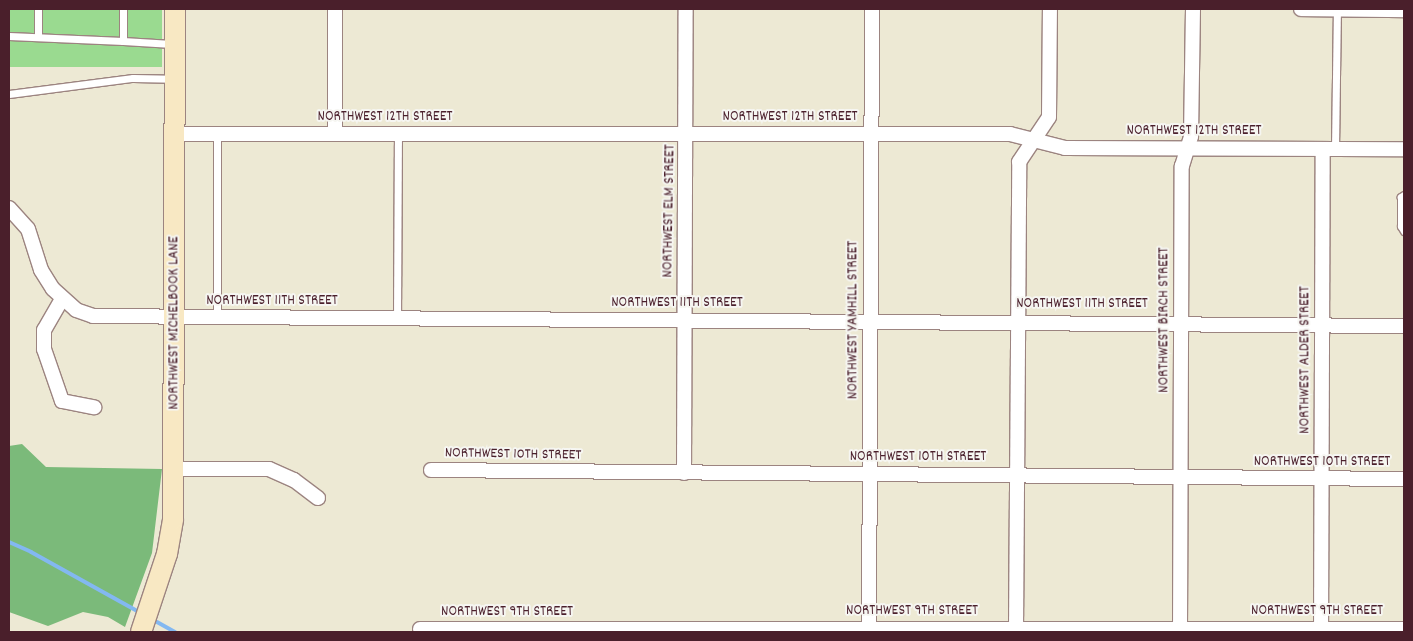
<!DOCTYPE html>
<style>
body{margin:0}
#map{position:relative;width:1413px;height:641px;overflow:hidden;background:#ede9d4;font-family:Dekko,sans-serif}
div>[style]{position:absolute}
[style*='--x']{left:calc(var(--x)*1px);top:calc(var(--y)*1px);width:calc(var(--w)*1px);rotate:calc(var(--a)*1deg)}
.green>*{inset:0;background:#9ada90;transform-origin:0 0}
.forest>*{inset:0;background:#7bba7a}
.stream>*{height:4px;margin:-2px;padding:0 2px;transform-origin:2px;border-radius:2px;background:#83b8f1}
.roads{filter:drop-shadow(1px 0 #9c8480) drop-shadow(-1px 0 #9c8480) drop-shadow(0 1px #9c8480) drop-shadow(0 -1px #9c8480)}
.lane>*{height:7px;margin:-3.5px;padding:0 3.5px;transform-origin:3.5px;border-radius:3.5px;background:#fff}
.street>*{height:14px;margin:-7px;padding:0 7px;transform-origin:7px;border-radius:7px;background:#fff}
.secondary>*{height:20px;margin:-10px;padding:0 10px;transform-origin:10px;border-radius:10px;background:#f8e8c3}
span{translate:-50% -50%;white-space:nowrap;text-align:center;line-height:1.15;-webkit-text-stroke:4px #f6f6f2;paint-order:stroke}
.street-label{font-size:15px;color:#4a1f2b}
.frame{position:absolute;inset:0;border:10px solid #4a1f2b;pointer-events:none}
</style>
<div id="map">
<div class="green">
<i style="left:9px;top:9px;width:153px;height:58px"></i>
</div>
<div class="forest">
<i style="clip-path:polygon(22px 444px,46px 467px,162px 469px,152px 553px,125px 627px,108px 617px,83px 612px,48px 626px,9px 612px,9px 446px)"></i>
</div>
<div class="stream">
<i style="--x:9;--y:542;--w:24;--a:24"></i>
<i style="--x:31;--y:552;--w:121;--a:29.1"></i>
<i style="--x:157;--y:622;--w:21;--a:29"></i>
</div>
<div class="roads">
<div class="lane">
<i style="--x:123;--y:9;--w:32;--a:90"></i>
<i style="--x:123;--y:41;--w:49;--a:3.5"></i>
<i style="--x:9;--y:36;--w:114;--a:2.5"></i>
<i style="--x:38;--y:37;--w:28;--a:-90"></i>
<i style="--x:9;--y:94;--w:125;--a:-7.4"></i>
<i style="--x:133;--y:78;--w:39;--a:1"></i>
<i style="--x:217;--y:134;--w:183;--a:90"></i>
<i style="--x:1335;--y:149;--w:140;--a:-89.2"></i>
<i style="--x:1404;--y:195;--w:4;--a:146"></i>
<i style="--x:1401;--y:197;--w:29;--a:90"></i>
<i style="--x:1401;--y:226;--w:6;--a:59"></i>
<i style="--x:397;--y:319;--w:185;--a:-89.7"></i>
</div>
<div class="street">
<i style="--x:335;--y:9;--w:125;--a:90"></i>
<i style="--x:1301;--y:9;--w:103;--a:0.6"></i>
<i style="--x:175;--y:134;--w:835;--a:0"></i>
<i style="--x:1010;--y:134;--w:57;--a:14.3"></i>
<i style="--x:1065;--y:148;--w:339;--a:0.2"></i>
<i style="--x:9;--y:208;--w:28;--a:48"></i>
<i style="--x:28;--y:229;--w:43;--a:72.4"></i>
<i style="--x:41;--y:270;--w:22;--a:58"></i>
<i style="--x:53;--y:289;--w:31;--a:42"></i>
<i style="--x:76;--y:310;--w:18;--a:19"></i>
<i style="--x:93;--y:316;--w:1311;--a:0.44"></i>
<i style="--x:62;--y:299;--w:36;--a:120"></i>
<i style="--x:44;--y:330;--w:19;--a:90"></i>
<i style="--x:44;--y:349;--w:55;--a:70.9"></i>
<i style="--x:62;--y:401;--w:33;--a:11"></i>
<i style="--x:175;--y:469;--w:94;--a:0"></i>
<i style="--x:269;--y:469;--w:27;--a:24"></i>
<i style="--x:294;--y:480;--w:30;--a:37"></i>
<i style="--x:431;--y:470;--w:973;--a:0.53"></i>
<i style="--x:684;--y:473;--w:464;--a:-89.8"></i>
<i style="--x:420;--y:629;--w:984;--a:0"></i>
<i style="--x:869;--y:632;--w:623;--a:-89.72"></i>
<i style="--x:1016;--y:632;--w:470;--a:-89.6"></i>
<i style="--x:1019;--y:162;--w:54;--a:-56.3"></i>
<i style="--x:1049;--y:117;--w:108;--a:-89.5"></i>
<i style="--x:1180;--y:632;--w:466;--a:-89.8"></i>
<i style="--x:1182;--y:166;--w:31;--a:-73"></i>
<i style="--x:1191;--y:136;--w:127;--a:-89.1"></i>
<i style="--x:1321;--y:632;--w:483;--a:-89.8"></i>
</div>
<div class="secondary">
<i style="--x:141;--y:632;--w:82;--a:-71.6"></i>
<i style="--x:167;--y:554;--w:36;--a:-80"></i>
<i style="--x:173;--y:519;--w:510;--a:-89.78"></i>
</div>
</div>
<div class="street-label">
<span style="left:385px;top:118px">NORTHWEST 12TH STREET</span>
<span style="left:790px;top:118px">NORTHWEST 12TH STREET</span>
<span style="left:1194px;top:132px">NORTHWEST 12TH STREET</span>
<span style="left:670px;top:211px;rotate:-89deg">NORTHWEST ELM STREET</span>
<span style="left:272px;top:302px">NORTHWEST 11TH STREET</span>
<span style="left:677px;top:304px">NORTHWEST 11TH STREET</span>
<span style="left:1082px;top:305px">NORTHWEST 11TH STREET</span>
<span style="left:854px;top:320px;rotate:-90deg">NORTHWEST YAMHILL STREET</span>
<span style="left:1165px;top:320px;rotate:-90deg">NORTHWEST BIRCH STREET</span>
<span style="left:175px;top:323px;rotate:-90deg">NORTHWEST MICHELBOOK LANE</span>
<span style="left:1306px;top:360px;rotate:-90deg">NORTHWEST ALDER STREET</span>
<span style="left:513px;top:455px;rotate:1deg">NORTHWEST 10TH STREET</span>
<span style="left:918px;top:458px">NORTHWEST 10TH STREET</span>
<span style="left:1322px;top:463px">NORTHWEST 10TH STREET</span>
<span style="left:912px;top:612px">NORTHWEST 9TH STREET</span>
<span style="left:1317px;top:612px">NORTHWEST 9TH STREET</span>
<span style="left:507px;top:613px">NORTHWEST 9TH STREET</span>
</div>
<div class="frame"></div>
</div>
